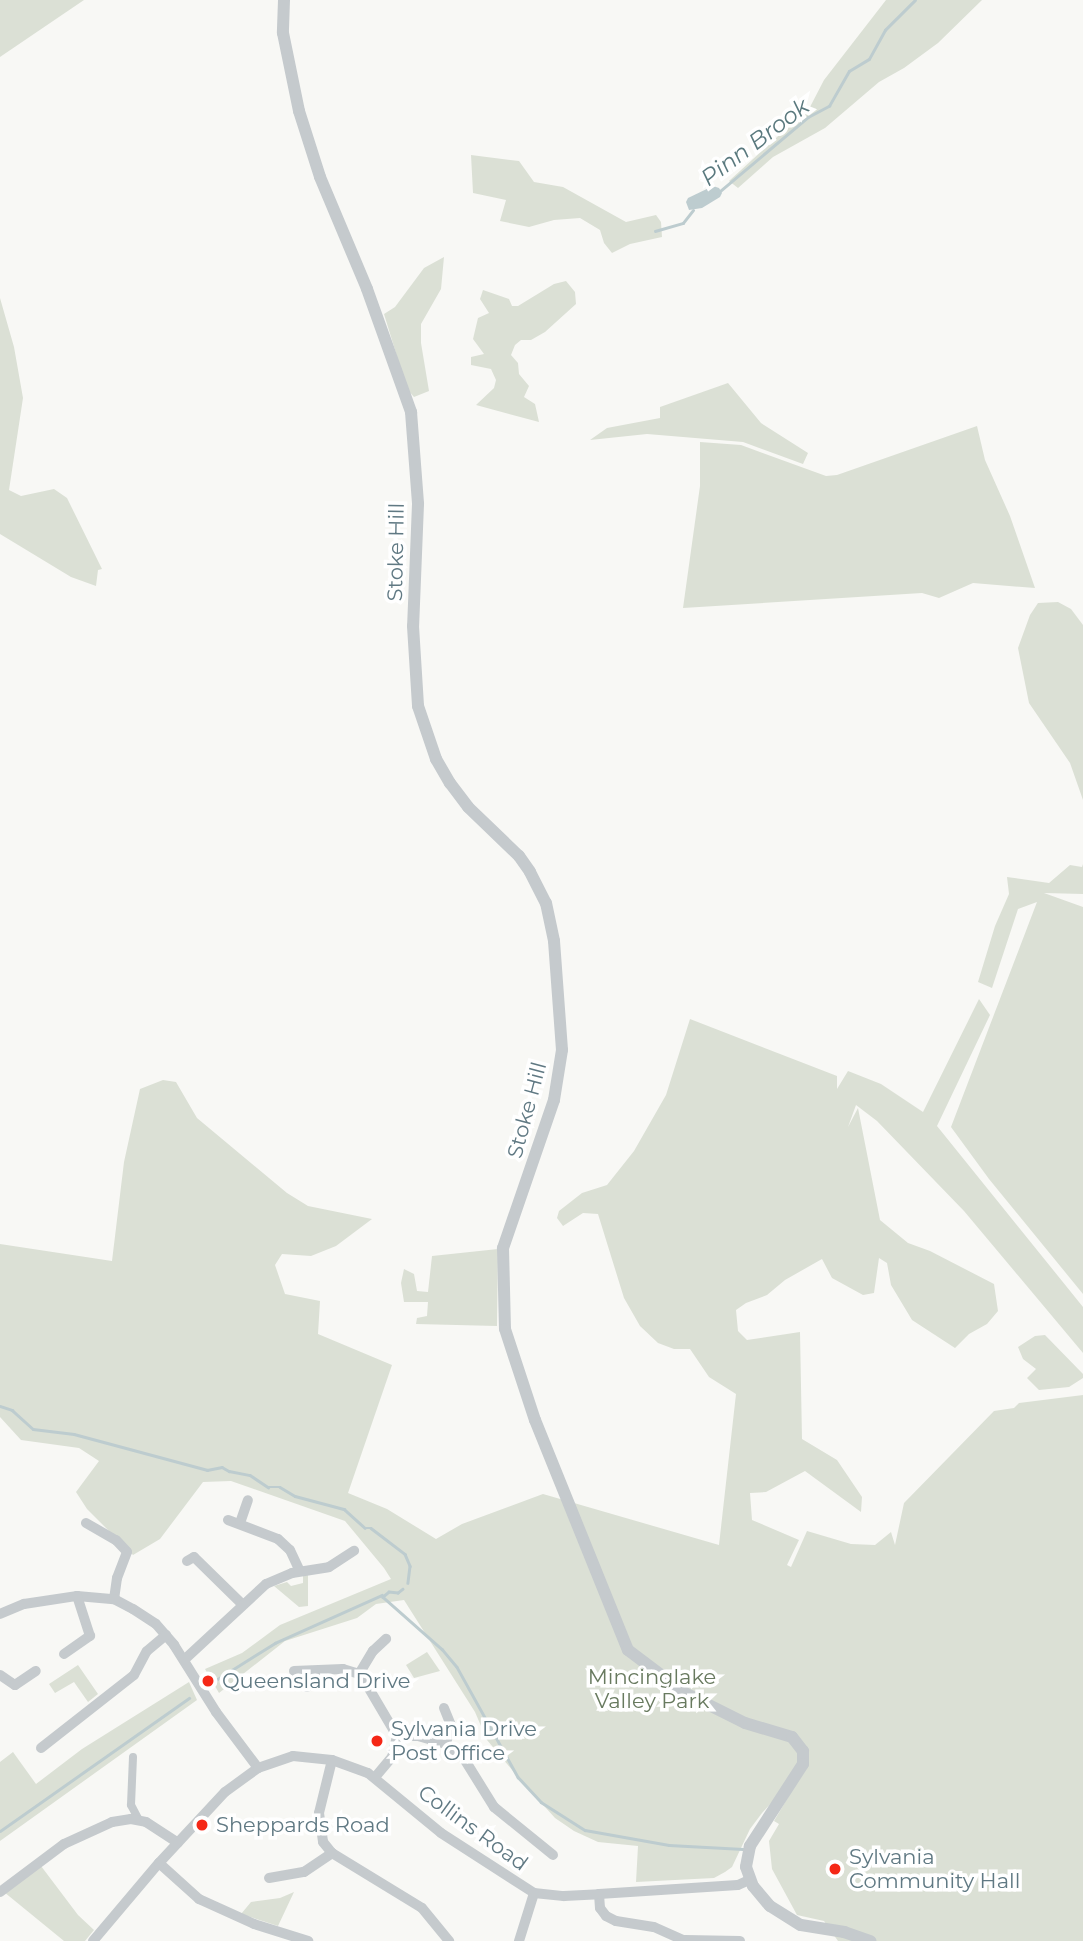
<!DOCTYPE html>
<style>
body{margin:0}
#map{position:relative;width:1083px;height:1941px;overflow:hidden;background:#f8f8f5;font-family:Montserrat,sans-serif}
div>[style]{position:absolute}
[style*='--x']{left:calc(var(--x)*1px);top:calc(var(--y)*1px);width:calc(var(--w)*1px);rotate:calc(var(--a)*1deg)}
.green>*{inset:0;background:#dbe0d5}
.water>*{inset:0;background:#bdcccf}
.stream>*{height:2.5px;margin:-1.25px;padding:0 1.25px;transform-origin:1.25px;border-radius:1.25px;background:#bdcccf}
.pedestrian>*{height:8px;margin:-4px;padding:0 4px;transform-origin:4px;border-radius:4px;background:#c5cacd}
.minor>*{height:10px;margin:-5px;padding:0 5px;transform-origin:5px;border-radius:5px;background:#c5cacd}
.tertiary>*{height:12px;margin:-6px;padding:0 6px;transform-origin:6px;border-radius:6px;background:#c5cacd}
.dots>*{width:19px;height:19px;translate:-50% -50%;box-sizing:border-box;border:4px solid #fff;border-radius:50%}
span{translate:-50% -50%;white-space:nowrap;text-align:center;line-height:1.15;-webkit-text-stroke:7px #fff;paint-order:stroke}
.street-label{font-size:21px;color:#607983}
.park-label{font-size:21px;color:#687a5f}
.poi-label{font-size:21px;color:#607983}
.left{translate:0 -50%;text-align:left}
.water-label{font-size:23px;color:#5a797e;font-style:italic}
</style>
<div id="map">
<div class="green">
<i style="clip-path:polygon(0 0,84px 0,0 57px)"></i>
<i style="clip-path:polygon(886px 0,982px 0,938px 43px,904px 68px,879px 82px,825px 128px,773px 157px,738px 188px,729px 181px,810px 107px,824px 80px)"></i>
<i style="clip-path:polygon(471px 155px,519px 161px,534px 182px,563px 187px,626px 222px,656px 215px,661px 222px,662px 237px,630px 244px,612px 253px,604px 243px,600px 230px,580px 218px,554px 220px,529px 227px,500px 221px,506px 200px,473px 193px)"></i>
<i style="clip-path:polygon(444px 257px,441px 289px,421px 324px,421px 343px,429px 391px,414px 397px,407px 389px,384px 314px,395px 307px,424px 268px)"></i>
<i style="clip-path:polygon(566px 281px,575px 292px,576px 304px,545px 332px,531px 340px,521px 340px,515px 345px,511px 355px,518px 363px,519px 374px,529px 386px,524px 397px,535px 404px,539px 422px,476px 405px,494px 388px,496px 380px,491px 369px,471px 365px,471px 357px,484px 354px,473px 339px,478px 318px,489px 313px,480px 299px,483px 290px,509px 299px,512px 306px,518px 306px,554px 284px)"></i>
<i style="clip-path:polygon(0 298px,14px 347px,23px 398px,9px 490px,21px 496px,54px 489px,67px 498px,102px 569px,98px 570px,96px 586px,71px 577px,0 534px)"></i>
<i style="clip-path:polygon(728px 383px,761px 423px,808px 453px,803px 464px,743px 442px,647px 434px,590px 440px,607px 428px,660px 418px,660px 407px)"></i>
<i style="clip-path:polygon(977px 426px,985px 460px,1010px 516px,1035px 588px,973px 583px,939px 598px,922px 593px,683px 608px,700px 486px,700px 442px,741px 445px,826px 476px,837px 475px)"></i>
<i style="clip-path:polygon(1058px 602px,1071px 609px,1083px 625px,1083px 800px,1070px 763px,1029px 703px,1018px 648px,1030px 615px,1038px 603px)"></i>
<i style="clip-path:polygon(1083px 864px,1083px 894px,1044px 893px,1083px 907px,1083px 1294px,989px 1179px,951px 1127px,1037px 902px,1018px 909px,992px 988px,978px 982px,995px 926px,1009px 894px,1007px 877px,1049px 883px,1070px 865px,1082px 867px)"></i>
<i style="clip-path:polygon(979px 999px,990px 1015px,937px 1126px,1083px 1307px,1083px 1353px,964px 1211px,877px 1121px,856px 1105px,848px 1127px,858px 1108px,880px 1220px,908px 1243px,930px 1251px,994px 1284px,998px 1311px,987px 1324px,969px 1334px,955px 1348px,912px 1320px,891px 1285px,887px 1263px,879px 1258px,874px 1293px,863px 1295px,832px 1278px,822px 1259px,785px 1280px,767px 1295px,746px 1303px,736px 1310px,738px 1331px,747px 1340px,800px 1332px,802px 1439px,837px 1460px,862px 1497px,861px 1512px,805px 1471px,766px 1492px,750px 1493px,752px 1520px,799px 1540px,787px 1565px,791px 1567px,807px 1531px,851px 1544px,875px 1545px,891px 1532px,895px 1545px,904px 1503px,994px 1411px,1014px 1408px,1019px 1403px,1083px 1395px,1083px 1941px,838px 1941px,824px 1921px,797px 1915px,772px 1869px,769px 1841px,779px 1824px,774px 1821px,809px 1762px,762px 1813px,750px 1829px,732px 1867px,725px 1872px,714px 1878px,636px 1882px,638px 1846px,598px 1842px,574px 1831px,555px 1818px,518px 1777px,487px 1740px,475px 1712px,404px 1600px,376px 1604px,357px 1618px,285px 1641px,219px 1693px,205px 1669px,242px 1653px,280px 1625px,391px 1579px,384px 1568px,345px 1521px,231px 1481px,203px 1482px,160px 1539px,133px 1555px,87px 1509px,76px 1492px,99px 1461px,79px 1448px,21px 1440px,0 1417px,0 1244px,112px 1261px,124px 1162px,140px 1089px,163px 1080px,176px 1082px,197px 1118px,287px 1193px,308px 1206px,372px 1219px,336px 1246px,311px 1256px,282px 1254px,275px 1265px,285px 1294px,320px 1301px,318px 1334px,392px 1365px,348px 1493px,387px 1509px,436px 1539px,462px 1524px,543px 1494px,719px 1545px,736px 1394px,709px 1377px,690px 1349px,674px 1349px,658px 1343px,640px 1326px,624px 1298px,598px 1214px,583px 1213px,563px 1226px,557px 1218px,559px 1211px,582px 1193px,607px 1185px,634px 1151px,666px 1095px,690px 1019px,837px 1076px,837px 1089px,848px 1071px,881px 1084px,923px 1112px)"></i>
<i style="clip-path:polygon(498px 1249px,497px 1326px,416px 1324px,417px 1318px,427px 1316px,428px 1302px,404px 1302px,401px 1283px,404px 1269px,414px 1274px,417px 1291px,428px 1292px,432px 1256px)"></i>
<i style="clip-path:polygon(1045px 1335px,1083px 1374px,1083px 1378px,1069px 1387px,1039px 1390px,1027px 1378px,1036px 1369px,1023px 1359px,1018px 1347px,1035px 1336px)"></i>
<i style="clip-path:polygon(308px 1574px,308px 1606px,299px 1607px,274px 1586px,287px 1582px,291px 1586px,303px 1583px,303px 1576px)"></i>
<i style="clip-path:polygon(427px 1652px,440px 1671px,414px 1678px,406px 1665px)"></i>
<i style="clip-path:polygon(78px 1665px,98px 1694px,88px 1702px,74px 1682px,55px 1693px,49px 1684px)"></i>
<i style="clip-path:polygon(189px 1682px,197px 1700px,0 1841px,0 1762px,13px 1752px,36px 1784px,82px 1749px)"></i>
<i style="clip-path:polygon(41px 1866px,78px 1915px,94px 1930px,85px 1941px,64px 1941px,4px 1892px)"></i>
<i style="clip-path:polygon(294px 1892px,278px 1926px,241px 1914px,251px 1902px,280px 1898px)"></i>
</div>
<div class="water">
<i style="clip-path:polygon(713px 186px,719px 188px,722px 193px,720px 197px,702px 208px,689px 210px,686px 202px,688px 198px)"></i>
</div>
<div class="stream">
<i style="--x:719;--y:192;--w:116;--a:-40.1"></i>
<i style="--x:808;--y:117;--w:24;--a:-28"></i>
<i style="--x:829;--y:106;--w:40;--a:-60.3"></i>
<i style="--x:849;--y:71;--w:23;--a:-31"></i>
<i style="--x:869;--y:59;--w:33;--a:-61"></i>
<i style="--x:885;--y:30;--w:42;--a:-45"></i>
<i style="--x:655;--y:231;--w:29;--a:-16"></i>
<i style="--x:683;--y:223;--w:16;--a:-52"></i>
<i style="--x:0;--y:1406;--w:13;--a:18"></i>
<i style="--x:12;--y:1410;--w:28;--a:42"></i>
<i style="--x:33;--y:1429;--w:41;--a:7"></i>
<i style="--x:74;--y:1434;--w:138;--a:15.1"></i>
<i style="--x:207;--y:1470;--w:15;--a:-11"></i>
<i style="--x:222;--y:1467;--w:8;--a:30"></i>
<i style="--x:229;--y:1471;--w:21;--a:11"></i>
<i style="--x:250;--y:1475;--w:22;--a:34"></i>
<i style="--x:268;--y:1487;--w:12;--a:0"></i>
<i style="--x:280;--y:1487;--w:17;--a:31"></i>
<i style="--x:295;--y:1496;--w:51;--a:14.9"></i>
<i style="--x:344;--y:1509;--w:28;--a:42"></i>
<i style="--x:365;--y:1528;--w:6;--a:0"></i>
<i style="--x:371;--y:1528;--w:43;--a:37.4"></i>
<i style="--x:405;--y:1554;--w:13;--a:67"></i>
<i style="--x:410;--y:1566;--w:17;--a:97"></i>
<i style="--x:403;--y:1589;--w:6;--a:141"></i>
<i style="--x:398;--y:1593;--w:9;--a:-174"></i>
<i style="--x:389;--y:1592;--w:8;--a:140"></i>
<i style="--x:383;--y:1597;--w:79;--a:41.4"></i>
<i style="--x:442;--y:1649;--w:23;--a:50"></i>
<i style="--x:457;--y:1667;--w:126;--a:61"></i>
<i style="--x:518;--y:1777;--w:34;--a:47"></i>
<i style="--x:541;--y:1802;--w:52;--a:32.5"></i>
<i style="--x:585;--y:1830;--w:85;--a:10.1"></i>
<i style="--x:669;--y:1845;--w:74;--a:3.1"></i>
<i style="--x:208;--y:1685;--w:79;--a:-32.1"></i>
<i style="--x:275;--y:1643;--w:117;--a:-24.2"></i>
<i style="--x:0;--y:1831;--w:231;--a:-35.1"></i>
</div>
<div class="pedestrian">
<i style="--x:133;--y:1757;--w:48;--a:92.4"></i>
<i style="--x:131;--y:1805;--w:17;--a:62"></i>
</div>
<div class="minor">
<i style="--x:228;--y:1520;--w:53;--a:20.8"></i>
<i style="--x:278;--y:1539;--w:16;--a:43"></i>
<i style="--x:290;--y:1550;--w:23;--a:65"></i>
<i style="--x:86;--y:1523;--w:34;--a:30"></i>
<i style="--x:116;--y:1540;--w:16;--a:47"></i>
<i style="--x:127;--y:1552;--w:28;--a:111"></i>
<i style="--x:117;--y:1578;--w:21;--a:98"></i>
<i style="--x:240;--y:1523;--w:24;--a:-71"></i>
<i style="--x:187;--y:1561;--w:8;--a:-30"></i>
<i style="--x:194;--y:1557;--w:67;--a:44.4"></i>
<i style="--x:0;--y:1614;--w:26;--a:-23"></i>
<i style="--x:24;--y:1604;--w:54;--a:-8.6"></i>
<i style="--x:77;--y:1596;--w:37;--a:5"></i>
<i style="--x:114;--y:1599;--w:21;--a:28"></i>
<i style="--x:133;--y:1609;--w:27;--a:33"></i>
<i style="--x:156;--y:1624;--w:28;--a:49"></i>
<i style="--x:174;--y:1645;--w:79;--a:57.9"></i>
<i style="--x:216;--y:1712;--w:70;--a:53.1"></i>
<i style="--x:64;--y:1654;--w:32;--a:-35"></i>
<i style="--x:90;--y:1636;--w:42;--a:-108"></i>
<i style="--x:184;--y:1660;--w:112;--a:-42.8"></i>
<i style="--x:266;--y:1584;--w:28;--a:-23"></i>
<i style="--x:292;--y:1573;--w:37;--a:-9"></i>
<i style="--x:329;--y:1567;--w:30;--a:-33"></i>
<i style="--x:294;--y:1671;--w:49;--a:-2.3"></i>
<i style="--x:343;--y:1669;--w:17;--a:17"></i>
<i style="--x:359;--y:1674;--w:8;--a:50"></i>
<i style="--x:364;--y:1680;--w:65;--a:59.5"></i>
<i style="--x:397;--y:1736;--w:22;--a:103"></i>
<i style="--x:392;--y:1757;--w:26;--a:130"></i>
<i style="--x:306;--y:1671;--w:16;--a:86"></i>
<i style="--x:359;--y:1674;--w:27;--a:-59"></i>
<i style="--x:373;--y:1651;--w:18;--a:-43"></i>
<i style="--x:0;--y:1675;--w:18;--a:34"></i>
<i style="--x:15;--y:1685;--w:25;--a:-34"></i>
<i style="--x:444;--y:1708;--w:18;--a:68"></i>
<i style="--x:451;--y:1725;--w:20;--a:105"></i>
<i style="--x:397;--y:1736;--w:21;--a:0"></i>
<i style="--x:418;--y:1736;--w:29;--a:16"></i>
<i style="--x:446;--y:1744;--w:21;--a:37"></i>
<i style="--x:463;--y:1757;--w:59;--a:58.2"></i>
<i style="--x:494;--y:1807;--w:76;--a:39.1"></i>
<i style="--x:41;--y:1748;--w:118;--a:-38.1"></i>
<i style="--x:134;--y:1675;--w:27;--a:-62"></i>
<i style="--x:147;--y:1651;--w:25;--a:-40"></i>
<i style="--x:332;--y:1760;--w:55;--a:103.8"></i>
<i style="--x:319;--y:1813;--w:29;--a:82"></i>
<i style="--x:323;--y:1842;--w:14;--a:51"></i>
<i style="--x:332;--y:1853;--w:105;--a:31.4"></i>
<i style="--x:422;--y:1908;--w:43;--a:50.7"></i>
<i style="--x:159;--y:1863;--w:54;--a:42"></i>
<i style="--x:199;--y:1899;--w:60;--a:24.4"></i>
<i style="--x:254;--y:1924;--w:57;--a:17.5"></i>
<i style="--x:269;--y:1878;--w:36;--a:-10"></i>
<i style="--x:304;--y:1872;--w:34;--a:-34"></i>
<i style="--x:0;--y:1892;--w:80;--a:-36.9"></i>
<i style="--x:64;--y:1844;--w:53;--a:-24.6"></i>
<i style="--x:112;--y:1822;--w:19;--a:-9"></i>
<i style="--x:131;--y:1819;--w:15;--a:11"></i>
<i style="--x:146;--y:1822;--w:38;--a:33"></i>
<i style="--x:599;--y:1894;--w:14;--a:86"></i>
<i style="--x:600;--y:1908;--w:10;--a:53"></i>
<i style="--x:606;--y:1916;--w:11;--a:27"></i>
<i style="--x:616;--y:1921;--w:38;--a:9"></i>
<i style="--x:654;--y:1927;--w:35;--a:24"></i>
<i style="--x:685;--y:1940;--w:55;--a:1"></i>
<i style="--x:93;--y:1941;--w:102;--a:-49.8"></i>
<i style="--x:159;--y:1863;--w:97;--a:-47.1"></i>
<i style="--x:225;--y:1792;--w:41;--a:-36"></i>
<i style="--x:258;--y:1768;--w:37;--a:-19"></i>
<i style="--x:293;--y:1756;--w:39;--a:6"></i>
<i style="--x:332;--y:1760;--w:38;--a:20"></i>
<i style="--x:368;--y:1773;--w:94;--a:39.4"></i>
<i style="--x:441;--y:1833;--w:111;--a:32.8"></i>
<i style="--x:534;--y:1893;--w:30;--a:6"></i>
<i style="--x:564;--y:1896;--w:35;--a:-3"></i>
<i style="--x:599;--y:1894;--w:139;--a:-3.7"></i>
<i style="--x:738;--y:1885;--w:12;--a:-24"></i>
<i style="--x:519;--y:1941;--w:50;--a:-72.6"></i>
</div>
<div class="tertiary">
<i style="--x:284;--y:0;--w:33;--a:92"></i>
<i style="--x:283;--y:33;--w:80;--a:78.4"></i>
<i style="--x:299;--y:111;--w:69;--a:72.3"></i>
<i style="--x:320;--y:177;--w:121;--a:67.2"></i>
<i style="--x:367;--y:289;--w:131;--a:70.3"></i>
<i style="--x:411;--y:412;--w:92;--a:85.6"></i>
<i style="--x:418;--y:504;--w:122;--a:92.3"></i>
<i style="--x:413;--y:626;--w:80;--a:86.4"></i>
<i style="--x:418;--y:706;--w:56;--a:71.2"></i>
<i style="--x:436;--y:759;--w:28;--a:60"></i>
<i style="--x:450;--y:783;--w:30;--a:53"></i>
<i style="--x:468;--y:807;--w:71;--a:43.9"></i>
<i style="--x:519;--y:856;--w:19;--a:55"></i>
<i style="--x:530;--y:872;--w:35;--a:63"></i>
<i style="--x:546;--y:903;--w:39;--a:78"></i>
<i style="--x:554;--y:941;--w:109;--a:85.8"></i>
<i style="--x:562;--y:1050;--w:51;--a:99.1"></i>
<i style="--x:554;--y:1100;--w:157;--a:109"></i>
<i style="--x:503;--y:1248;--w:81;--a:88.6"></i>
<i style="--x:505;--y:1329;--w:96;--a:71.8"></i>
<i style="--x:535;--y:1420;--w:248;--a:68"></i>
<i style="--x:628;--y:1650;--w:71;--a:37"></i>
<i style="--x:685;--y:1693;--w:67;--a:26.6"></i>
<i style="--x:745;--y:1723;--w:49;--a:16.6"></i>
<i style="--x:792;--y:1737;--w:18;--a:52"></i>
<i style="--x:803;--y:1751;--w:13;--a:90"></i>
<i style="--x:803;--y:1764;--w:98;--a:122.9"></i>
<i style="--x:750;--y:1846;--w:21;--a:101"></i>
<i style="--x:746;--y:1867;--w:20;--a:70"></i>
<i style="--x:753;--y:1886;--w:26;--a:50"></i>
<i style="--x:770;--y:1906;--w:36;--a:32"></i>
<i style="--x:801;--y:1925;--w:44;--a:9.2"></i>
<i style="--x:844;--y:1932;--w:28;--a:19"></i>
</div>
<div class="dots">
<i style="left:208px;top:1681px;background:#f52817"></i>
<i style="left:377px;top:1741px;background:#f52817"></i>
<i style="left:202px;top:1825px;background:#f52817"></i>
<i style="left:835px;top:1869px;background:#f52817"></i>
</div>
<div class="street-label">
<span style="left:396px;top:552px;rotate:-89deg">Stoke Hill</span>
<span style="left:527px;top:1110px;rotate:-75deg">Stoke Hill</span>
<span style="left:473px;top:1828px;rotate:36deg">Collins Road</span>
</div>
<div class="park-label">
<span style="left:652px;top:1689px">Mincinglake<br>Valley Park</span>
</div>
<div class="poi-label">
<span class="left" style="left:222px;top:1681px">Queensland Drive</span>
<span class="left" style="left:391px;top:1741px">Sylvania Drive<br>Post Office</span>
<span class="left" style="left:216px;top:1825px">Sheppards Road</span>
<span class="left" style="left:849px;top:1869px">Sylvania<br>Community Hall</span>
</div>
<div class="water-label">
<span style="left:755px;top:142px;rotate:-37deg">Pinn Brook</span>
</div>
</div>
